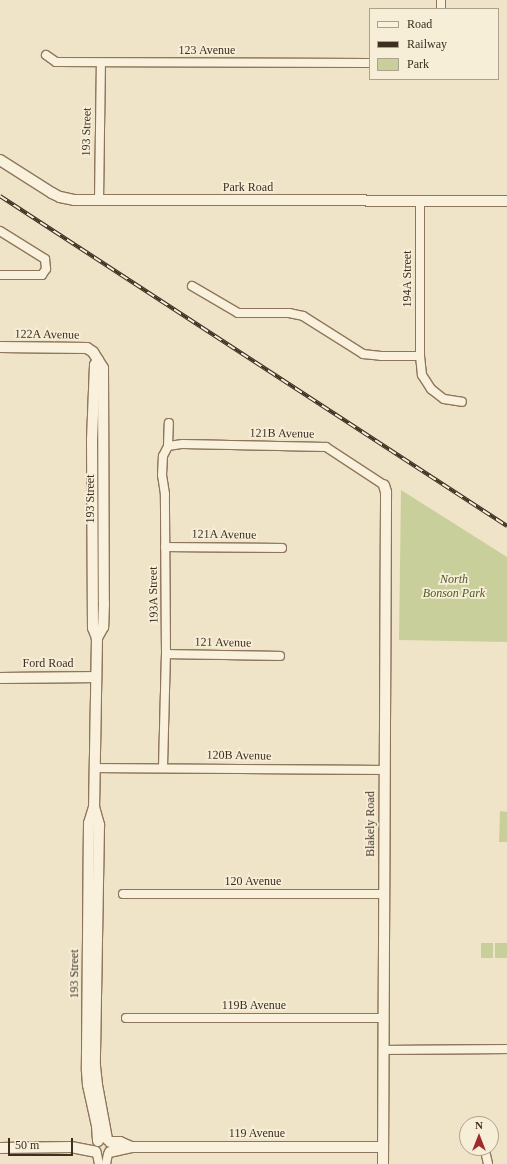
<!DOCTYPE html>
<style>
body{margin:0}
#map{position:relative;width:507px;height:1164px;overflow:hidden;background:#f0e4c8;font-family:Georgia,serif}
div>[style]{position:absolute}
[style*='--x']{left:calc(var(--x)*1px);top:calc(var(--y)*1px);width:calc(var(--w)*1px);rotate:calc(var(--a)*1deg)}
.green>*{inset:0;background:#c9cf9b;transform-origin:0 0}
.roads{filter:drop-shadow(1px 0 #8d765c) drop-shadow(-1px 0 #8d765c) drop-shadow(0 1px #8d765c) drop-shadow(0 -1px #8d765c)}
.minor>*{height:8px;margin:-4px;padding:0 4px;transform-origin:4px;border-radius:4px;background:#faf1dc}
.tertiary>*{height:10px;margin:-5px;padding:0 5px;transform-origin:5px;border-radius:5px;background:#faf1dc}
.rail>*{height:4px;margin-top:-2px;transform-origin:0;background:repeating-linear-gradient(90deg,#f7eed8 0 8px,#3d2e20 0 16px);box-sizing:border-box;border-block:1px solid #3d2e20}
span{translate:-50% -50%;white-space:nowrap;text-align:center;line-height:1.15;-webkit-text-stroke:3.5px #f7eed8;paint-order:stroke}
.street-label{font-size:12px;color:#3d2e20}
.park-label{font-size:12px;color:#4d5a26;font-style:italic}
.legend{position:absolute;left:369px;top:8px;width:130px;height:72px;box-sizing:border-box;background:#f7eed8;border:1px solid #ada18e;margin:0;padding:5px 7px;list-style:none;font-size:12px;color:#3d2e20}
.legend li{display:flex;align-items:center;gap:8px;height:20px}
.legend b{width:20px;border:1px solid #ada18e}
.north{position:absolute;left:459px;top:1116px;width:40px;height:40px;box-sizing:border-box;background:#f7eed8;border:1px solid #ada18e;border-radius:50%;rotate:0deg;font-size:11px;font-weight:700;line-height:16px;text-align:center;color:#3d2e20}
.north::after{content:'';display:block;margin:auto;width:14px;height:18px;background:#9e2a2b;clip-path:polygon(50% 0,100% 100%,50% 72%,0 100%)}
.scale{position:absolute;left:8px;top:1138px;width:65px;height:18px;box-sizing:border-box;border:2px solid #3d2e20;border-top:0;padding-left:5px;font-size:12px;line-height:14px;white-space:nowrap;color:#3d2e20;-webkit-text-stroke:3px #f7eed8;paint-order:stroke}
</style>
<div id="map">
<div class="green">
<i style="clip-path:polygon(401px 490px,507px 557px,507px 642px,399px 640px)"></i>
<i style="clip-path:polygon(500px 811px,507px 812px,507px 842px,499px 842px)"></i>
<i style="left:481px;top:943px;width:12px;height:15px"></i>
<i style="left:495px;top:943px;width:12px;height:15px"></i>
</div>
<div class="roads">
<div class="minor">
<i style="--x:441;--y:9;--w:9;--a:-90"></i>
<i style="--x:46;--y:55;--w:12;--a:35"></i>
<i style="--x:56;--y:62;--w:314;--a:0.2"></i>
<i style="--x:99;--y:201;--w:138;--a:-89.2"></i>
<i style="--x:420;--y:201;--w:155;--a:90"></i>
<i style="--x:0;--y:231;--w:53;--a:31.9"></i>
<i style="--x:45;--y:259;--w:10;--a:84"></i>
<i style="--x:46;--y:269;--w:7;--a:124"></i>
<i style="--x:42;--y:275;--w:42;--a:180"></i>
<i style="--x:192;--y:286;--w:53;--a:30.4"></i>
<i style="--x:238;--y:313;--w:51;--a:0"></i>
<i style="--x:289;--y:313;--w:14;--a:12"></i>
<i style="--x:303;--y:316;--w:71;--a:32.3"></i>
<i style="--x:363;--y:354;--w:18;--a:6"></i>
<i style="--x:381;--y:356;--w:39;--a:0"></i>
<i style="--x:420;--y:356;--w:19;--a:84"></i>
<i style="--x:422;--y:375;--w:17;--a:57"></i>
<i style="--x:431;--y:389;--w:16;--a:38"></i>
<i style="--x:444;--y:399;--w:18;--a:9"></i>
<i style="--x:168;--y:446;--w:15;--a:-8"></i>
<i style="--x:183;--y:444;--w:143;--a:1.2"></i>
<i style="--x:326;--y:447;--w:69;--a:33.2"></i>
<i style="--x:165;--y:547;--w:117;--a:0.5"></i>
<i style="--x:166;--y:654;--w:114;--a:1"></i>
<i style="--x:163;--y:767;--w:113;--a:-88.5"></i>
<i style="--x:166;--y:654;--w:160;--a:-90.4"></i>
<i style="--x:165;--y:494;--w:19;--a:-99"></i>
<i style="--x:162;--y:475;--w:19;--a:-87"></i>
<i style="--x:163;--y:456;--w:11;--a:-63"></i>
<i style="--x:168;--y:446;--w:23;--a:-88"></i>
<i style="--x:94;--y:768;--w:291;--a:0.4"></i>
<i style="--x:123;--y:894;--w:261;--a:0"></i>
<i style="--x:126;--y:1018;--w:257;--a:0"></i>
<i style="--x:383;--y:1050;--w:124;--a:-0.5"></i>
<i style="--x:97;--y:1154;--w:10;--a:79"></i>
<i style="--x:486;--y:1155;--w:9;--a:77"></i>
<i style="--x:106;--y:1164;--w:10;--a:-79"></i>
</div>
<div class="tertiary">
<i style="--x:0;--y:160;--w:62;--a:32.4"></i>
<i style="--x:52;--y:193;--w:9;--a:27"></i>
<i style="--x:60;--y:197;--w:14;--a:12"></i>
<i style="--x:74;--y:200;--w:433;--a:0.1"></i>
<i style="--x:0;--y:347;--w:87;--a:0.7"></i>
<i style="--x:87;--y:348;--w:7;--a:34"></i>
<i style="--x:93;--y:352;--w:19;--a:58"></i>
<i style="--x:103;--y:368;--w:235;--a:89.8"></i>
<i style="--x:104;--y:603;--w:24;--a:92"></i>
<i style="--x:103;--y:627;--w:13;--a:119"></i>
<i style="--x:98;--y:360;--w:6;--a:121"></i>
<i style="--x:95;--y:365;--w:75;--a:92.3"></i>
<i style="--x:92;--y:440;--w:188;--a:89.7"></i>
<i style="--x:93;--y:628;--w:11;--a:68"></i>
<i style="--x:97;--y:638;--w:169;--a:91"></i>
<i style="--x:94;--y:807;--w:19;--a:74"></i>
<i style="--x:99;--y:825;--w:241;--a:91"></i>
<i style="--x:95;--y:1066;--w:19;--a:84"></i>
<i style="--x:97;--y:1085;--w:55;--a:79.5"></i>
<i style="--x:0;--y:678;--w:96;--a:-0.6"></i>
<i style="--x:94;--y:807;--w:17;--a:107"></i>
<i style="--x:89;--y:823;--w:248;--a:90.5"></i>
<i style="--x:87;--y:1071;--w:14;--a:86"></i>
<i style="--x:88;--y:1085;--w:42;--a:77.6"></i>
<i style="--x:97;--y:1126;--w:15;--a:86"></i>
<i style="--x:110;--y:1142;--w:10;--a:0"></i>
<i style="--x:120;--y:1142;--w:12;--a:24"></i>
<i style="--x:0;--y:1148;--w:71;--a:-0.8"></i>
<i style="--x:71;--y:1147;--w:25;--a:11"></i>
<i style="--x:110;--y:1152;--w:22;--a:-13"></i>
<i style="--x:131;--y:1147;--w:252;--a:0"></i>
<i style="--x:383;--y:1164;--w:672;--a:-89.74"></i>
<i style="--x:386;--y:492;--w:7;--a:-106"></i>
</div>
</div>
<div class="rail">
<i style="--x:0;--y:196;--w:605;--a:33.06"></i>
</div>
<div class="street-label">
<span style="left:207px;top:51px">123 Avenue</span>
<span style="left:87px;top:132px;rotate:-89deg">193 Street</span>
<span style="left:248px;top:188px">Park Road</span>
<span style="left:408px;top:279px;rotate:-90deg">194A Street</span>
<span style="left:47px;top:335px;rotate:1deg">122A Avenue</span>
<span style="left:282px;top:434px;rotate:1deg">121B Avenue</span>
<span style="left:91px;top:499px;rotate:-90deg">193 Street</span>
<span style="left:224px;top:535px;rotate:1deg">121A Avenue</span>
<span style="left:154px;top:595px;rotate:-91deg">193A Street</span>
<span style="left:223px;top:643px;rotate:1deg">121 Avenue</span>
<span style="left:48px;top:664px">Ford Road</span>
<span style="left:239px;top:756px;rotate:1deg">120B Avenue</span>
<span style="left:371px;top:824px;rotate:-90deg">Blakely Road</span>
<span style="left:253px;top:882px">120 Avenue</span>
<span style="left:75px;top:974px;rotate:-90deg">193 Street</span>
<span style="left:254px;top:1006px">119B Avenue</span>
<span style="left:257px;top:1134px">119 Avenue</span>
</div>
<div class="park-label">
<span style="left:454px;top:587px">North<br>Bonson Park</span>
</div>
<ul class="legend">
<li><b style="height:5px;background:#faf1dc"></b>Road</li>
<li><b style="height:5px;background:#3d2e20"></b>Railway</li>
<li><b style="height:11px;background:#c9cf9b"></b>Park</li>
</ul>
<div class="north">N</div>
<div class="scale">50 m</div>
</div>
